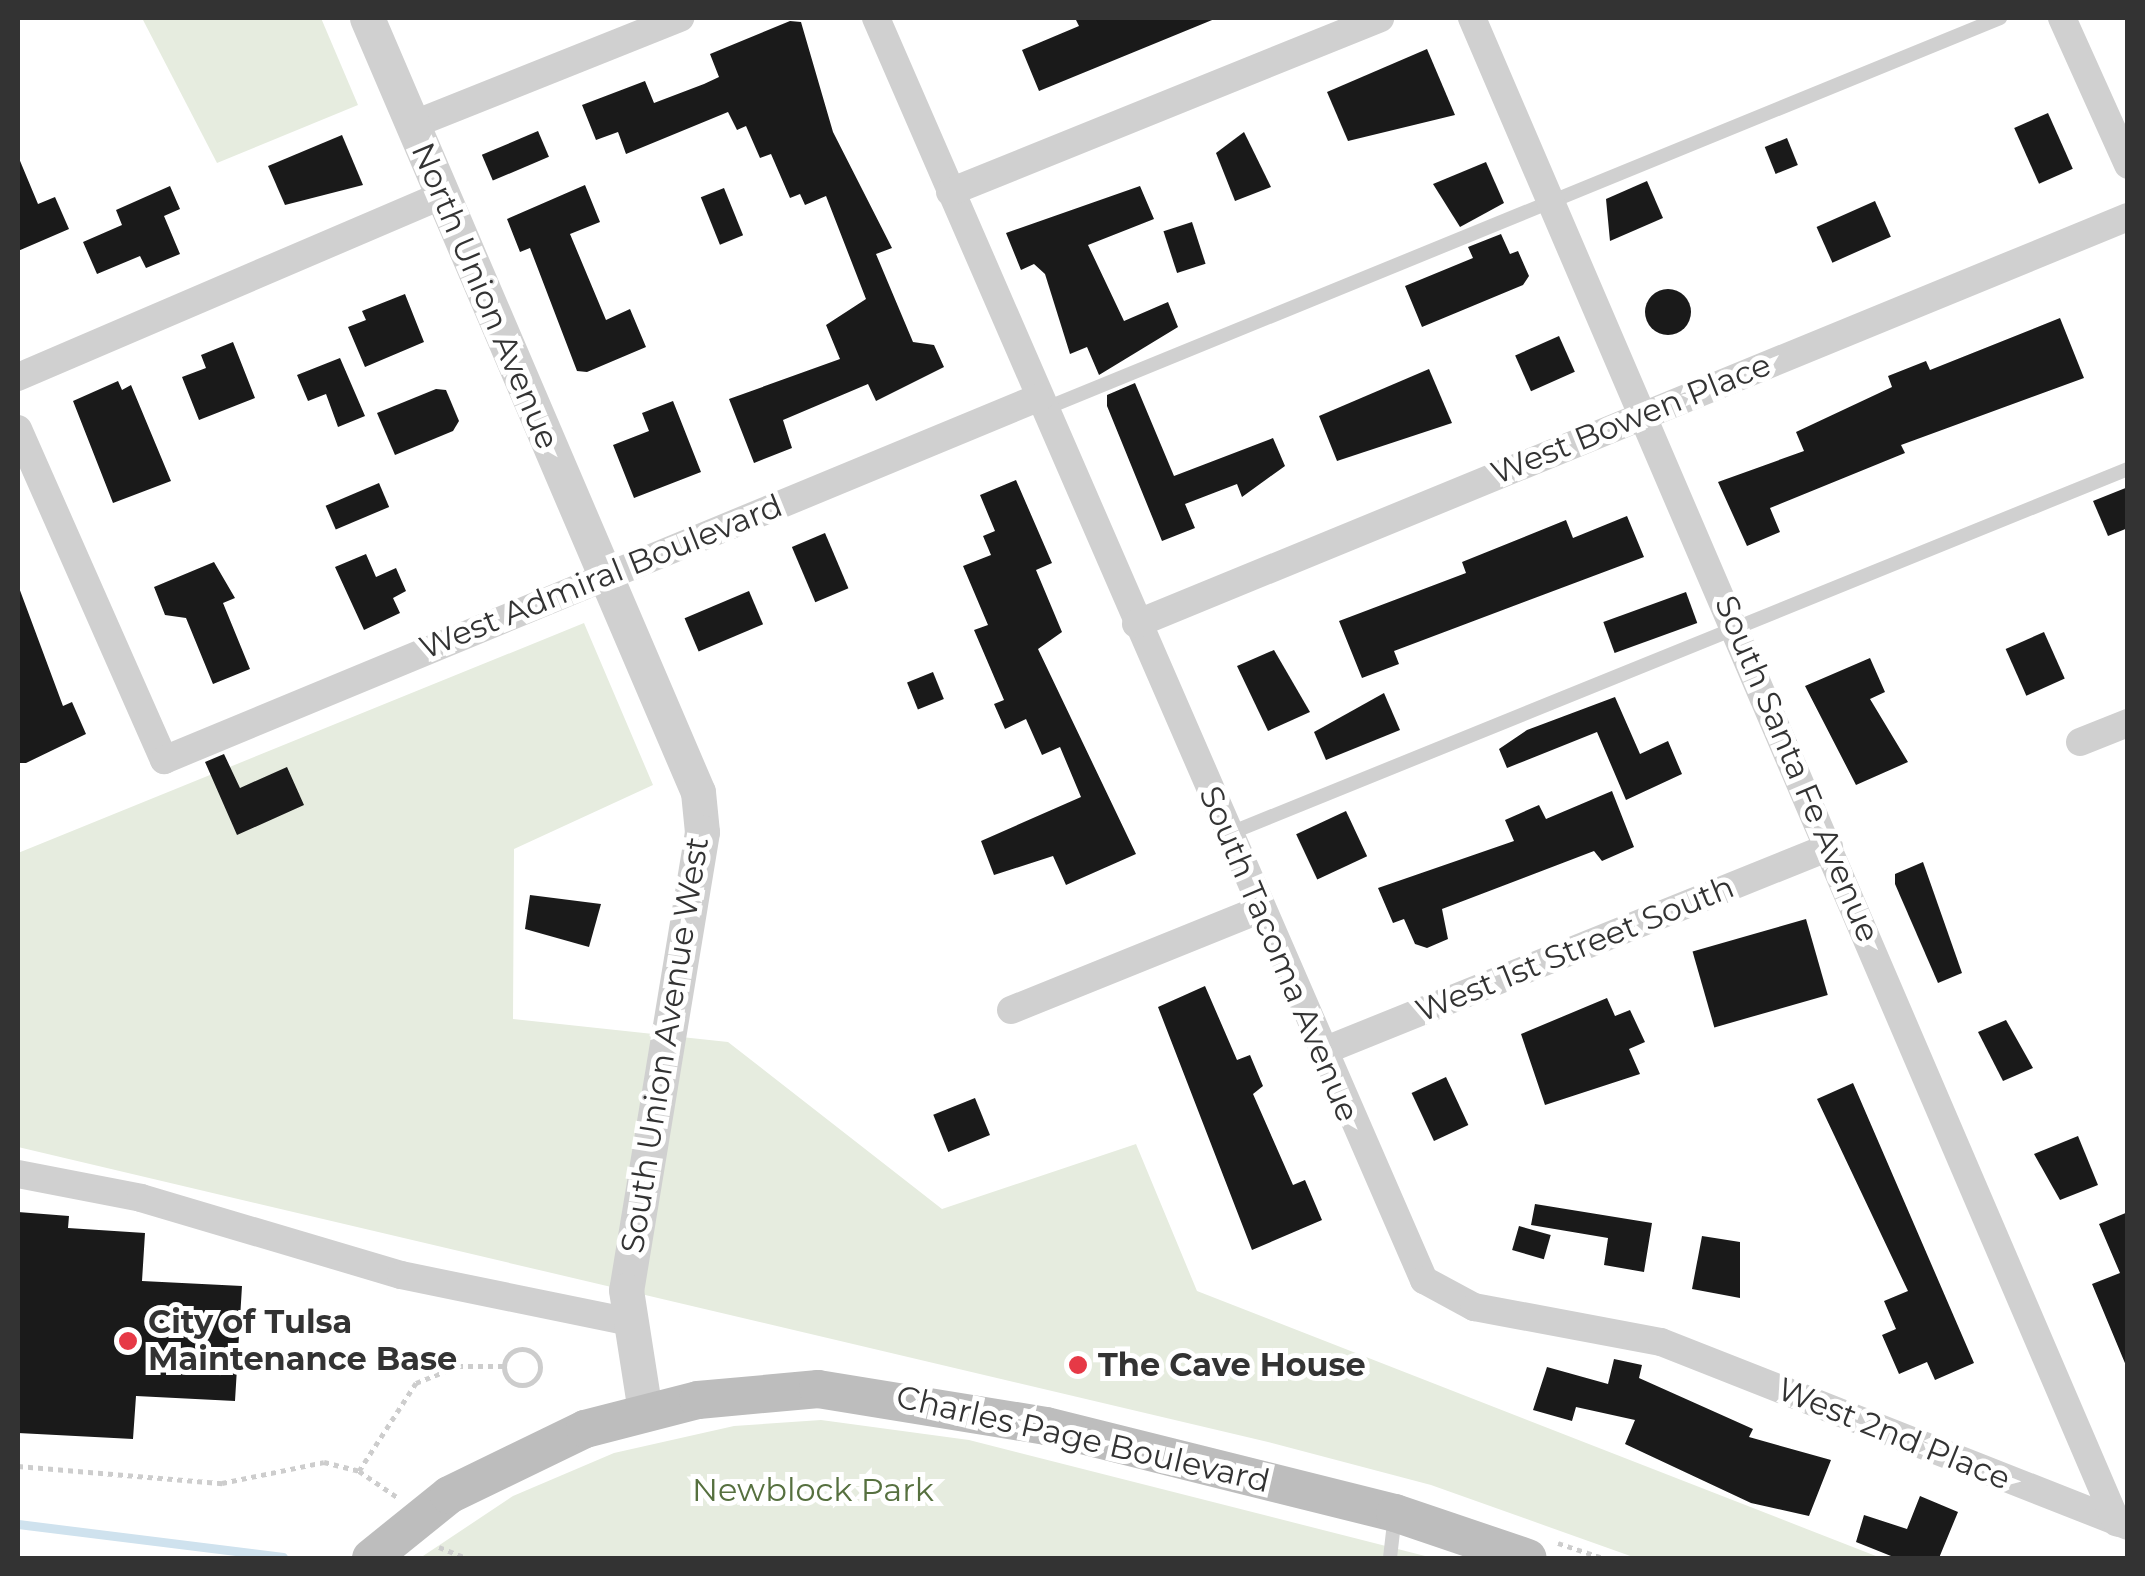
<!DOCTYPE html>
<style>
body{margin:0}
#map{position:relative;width:2145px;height:1576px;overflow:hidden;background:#fff;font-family:Montserrat,sans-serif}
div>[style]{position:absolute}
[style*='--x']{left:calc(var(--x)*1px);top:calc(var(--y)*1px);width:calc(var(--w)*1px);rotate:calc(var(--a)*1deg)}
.green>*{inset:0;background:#e6ecdf}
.stream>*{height:9px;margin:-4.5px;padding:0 4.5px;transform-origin:4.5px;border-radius:4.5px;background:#cfe2ee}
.building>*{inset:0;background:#1a1a1a;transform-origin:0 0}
.round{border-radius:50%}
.path>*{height:5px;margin-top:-2.5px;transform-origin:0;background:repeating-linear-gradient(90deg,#cdcdcd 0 5px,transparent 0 10px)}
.path>.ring{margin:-2.5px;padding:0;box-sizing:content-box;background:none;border:5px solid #cdcdcd;border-radius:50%}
.service>*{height:14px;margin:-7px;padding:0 7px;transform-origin:7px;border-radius:7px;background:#d0d0d0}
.minor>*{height:28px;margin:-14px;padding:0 14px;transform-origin:14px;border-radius:14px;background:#d0d0d0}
.tertiary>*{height:35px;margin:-17.5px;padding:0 17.5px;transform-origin:17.5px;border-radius:17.5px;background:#d0d0d0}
.secondary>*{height:38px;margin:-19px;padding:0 19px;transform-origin:19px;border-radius:19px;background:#bdbdbd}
.dots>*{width:28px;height:28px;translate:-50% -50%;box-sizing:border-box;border:5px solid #fff;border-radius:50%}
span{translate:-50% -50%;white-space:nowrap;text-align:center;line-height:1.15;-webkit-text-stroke:10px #fff;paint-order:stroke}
.street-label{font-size:32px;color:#333}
.poi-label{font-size:32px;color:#333;font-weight:700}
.left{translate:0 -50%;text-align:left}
.park-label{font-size:32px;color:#56703f}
.frame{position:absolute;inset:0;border:20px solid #333;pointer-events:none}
</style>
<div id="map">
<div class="green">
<i style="clip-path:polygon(142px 18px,321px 18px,358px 105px,217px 163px)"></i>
<i style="clip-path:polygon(584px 623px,653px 785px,514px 849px,513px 1019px,728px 1042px,942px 1209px,1136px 1144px,1197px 1291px,1881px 1558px,1636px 1558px,1431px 1485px,1268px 1442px,18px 1147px,18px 853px)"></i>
<i style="clip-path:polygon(821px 1420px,969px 1440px,1433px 1558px,420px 1558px,513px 1496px,614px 1453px,734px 1426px)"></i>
</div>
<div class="stream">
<i style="--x:18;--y:1524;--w:267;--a:7.1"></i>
</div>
<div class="building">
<i style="clip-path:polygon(1075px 18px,1217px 18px,1039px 91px,1022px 50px,1079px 26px)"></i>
<i style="clip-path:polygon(790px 21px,801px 22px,833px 132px,892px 248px,876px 254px,913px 342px,934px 345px,944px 367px,876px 401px,868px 384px,783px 420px,792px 448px,754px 463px,729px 399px,840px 359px,826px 325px,866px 299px,826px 196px,805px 205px,800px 194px,790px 198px,771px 154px,760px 158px,746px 126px,737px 130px,728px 112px,626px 154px,618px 132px,596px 140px,582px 105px,645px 81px,654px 103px,704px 84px,719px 77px,710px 54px)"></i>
<i style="clip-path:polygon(1427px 49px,1455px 115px,1348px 141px,1327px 92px)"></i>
<i style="left:2048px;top:113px;width:61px;height:37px;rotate:66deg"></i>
<i style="left:538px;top:131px;width:28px;height:61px;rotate:67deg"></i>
<i style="clip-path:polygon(1244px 132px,1271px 187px,1235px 201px,1216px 153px)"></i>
<i style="clip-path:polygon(342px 135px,363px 185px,285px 205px,268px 166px)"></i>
<i style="left:1787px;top:138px;width:29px;height:24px;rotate:68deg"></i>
<i style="clip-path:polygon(18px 156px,38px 204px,55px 197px,69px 229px,18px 251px)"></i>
<i style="clip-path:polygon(1486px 162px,1504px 203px,1460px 227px,1433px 184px)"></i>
<i style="clip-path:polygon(1647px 181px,1663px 218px,1610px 241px,1606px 199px)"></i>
<i style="clip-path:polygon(585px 185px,600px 222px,570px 234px,606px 320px,630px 309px,646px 347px,587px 372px,577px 371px,530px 248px,520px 252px,507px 219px)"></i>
<i style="clip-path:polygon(170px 186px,180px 209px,164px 216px,180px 254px,146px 268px,140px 256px,97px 274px,83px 242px,122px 225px,116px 210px)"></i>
<i style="clip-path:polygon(1140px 186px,1154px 219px,1088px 245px,1124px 321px,1168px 302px,1178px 327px,1099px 375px,1087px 347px,1070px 354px,1045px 274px,1034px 264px,1021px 270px,1006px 233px)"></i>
<i style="left:724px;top:188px;width:51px;height:25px;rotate:68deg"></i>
<i style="left:1875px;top:201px;width:39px;height:64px;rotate:66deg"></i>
<i style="left:1192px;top:222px;width:44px;height:30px;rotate:72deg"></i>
<i style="clip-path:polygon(1501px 234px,1510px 254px,1518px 251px,1529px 276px,1523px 285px,1422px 327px,1405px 286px,1473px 258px,1468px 247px)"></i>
<i class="round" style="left:1645px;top:289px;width:46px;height:46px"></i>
<i style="clip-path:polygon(405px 294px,424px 342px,365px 367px,348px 327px,366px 320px,362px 311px)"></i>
<i style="clip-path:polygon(2060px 318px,2084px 378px,1901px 445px,1905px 453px,1770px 508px,1780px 532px,1747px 546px,1718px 482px,1804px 451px,1796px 432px,1892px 387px,1888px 376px,1926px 361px,1930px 370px)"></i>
<i style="left:1559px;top:336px;width:39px;height:48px;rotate:66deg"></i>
<i style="clip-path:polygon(233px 342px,255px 398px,199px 420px,182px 377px,206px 368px,201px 355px)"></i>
<i style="clip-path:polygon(340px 358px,365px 416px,338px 427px,326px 394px,308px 401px,297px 375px)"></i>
<i style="clip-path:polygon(1429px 369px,1452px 423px,1337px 461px,1319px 416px)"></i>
<i style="clip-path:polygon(118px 381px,122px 390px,131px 385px,171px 481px,113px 503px,73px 401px)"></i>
<i style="clip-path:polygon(1135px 383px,1174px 476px,1273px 438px,1285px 466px,1242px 497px,1237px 484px,1185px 504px,1195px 528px,1162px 541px,1107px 406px,1107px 395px)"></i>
<i style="clip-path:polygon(436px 389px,446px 390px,459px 421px,453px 431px,395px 455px,377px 413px)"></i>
<i style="clip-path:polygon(673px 401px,701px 472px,634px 498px,613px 445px,649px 431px,642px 413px)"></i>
<i style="clip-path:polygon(1016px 480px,1052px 563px,1036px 570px,1062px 632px,1038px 649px,1136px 854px,1066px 885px,1053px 856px,994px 875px,981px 841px,1081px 797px,1060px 747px,1042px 755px,1026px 719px,1005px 729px,994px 704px,1004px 700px,974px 630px,988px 625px,963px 566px,991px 555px,983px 536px,995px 531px,980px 495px)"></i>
<i style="left:379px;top:483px;width:26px;height:58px;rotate:67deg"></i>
<i style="clip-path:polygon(2128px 487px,2128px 528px,2108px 536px,2093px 501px)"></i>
<i style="clip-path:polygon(1627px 516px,1644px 557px,1394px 651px,1399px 664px,1362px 678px,1339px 621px,1466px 573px,1462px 562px,1566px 520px,1573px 538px)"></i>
<i style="left:825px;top:533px;width:60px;height:36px;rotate:67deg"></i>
<i style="clip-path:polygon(366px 554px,376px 577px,396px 568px,406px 591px,393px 598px,400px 613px,364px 630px,335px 567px)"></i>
<i style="clip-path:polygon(214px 562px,235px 598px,223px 603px,250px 669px,213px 684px,186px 618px,165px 615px,154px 587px)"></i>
<i style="clip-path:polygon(18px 585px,63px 706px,72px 702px,86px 734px,26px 763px,18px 763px)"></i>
<i style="left:749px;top:591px;width:36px;height:70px;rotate:67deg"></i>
<i style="left:1686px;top:592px;width:33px;height:88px;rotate:70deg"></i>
<i style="left:2044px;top:632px;width:51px;height:42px;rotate:66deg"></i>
<i style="clip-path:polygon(1274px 650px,1310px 712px,1268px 731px,1237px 666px)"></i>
<i style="clip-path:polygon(1870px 658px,1885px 692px,1870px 699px,1908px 762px,1856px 785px,1805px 686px)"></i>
<i style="left:933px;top:672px;width:29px;height:28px;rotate:68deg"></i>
<i style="clip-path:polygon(1384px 693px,1400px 730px,1326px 760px,1314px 732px)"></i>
<i style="clip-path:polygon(1615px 697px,1640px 754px,1668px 741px,1682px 774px,1626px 800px,1597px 732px,1507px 768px,1499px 749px,1527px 730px)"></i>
<i style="clip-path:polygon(224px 754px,240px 788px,287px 767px,304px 805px,237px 835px,205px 762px)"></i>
<i style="clip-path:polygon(1612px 791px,1634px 847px,1602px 861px,1594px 851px,1442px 909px,1448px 939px,1427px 948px,1415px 944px,1404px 919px,1393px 923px,1378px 888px,1514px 841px,1505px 820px,1539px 805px,1546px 819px)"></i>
<i style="left:1346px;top:811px;width:50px;height:55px;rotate:65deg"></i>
<i style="clip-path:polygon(1923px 862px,1962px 973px,1938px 983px,1895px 884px,1895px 874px)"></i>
<i style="clip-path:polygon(530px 895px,601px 904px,589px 947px,525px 929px)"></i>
<i style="left:1806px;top:919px;width:79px;height:118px;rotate:74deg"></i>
<i style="clip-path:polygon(1205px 986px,1237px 1060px,1250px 1055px,1263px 1086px,1253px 1094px,1293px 1185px,1305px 1180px,1322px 1220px,1252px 1250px,1158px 1007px)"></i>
<i style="clip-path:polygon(1607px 998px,1615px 1016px,1630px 1010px,1645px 1042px,1629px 1049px,1640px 1074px,1545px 1105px,1521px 1034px)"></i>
<i style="clip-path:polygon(2006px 1020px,2033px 1068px,2003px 1081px,1978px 1032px)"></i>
<i style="left:1446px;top:1077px;width:53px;height:38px;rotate:65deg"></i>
<i style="clip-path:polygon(1853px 1083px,1974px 1363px,1935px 1380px,1927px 1362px,1899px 1374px,1882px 1335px,1896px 1329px,1884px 1301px,1908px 1291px,1817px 1099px)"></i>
<i style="left:975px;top:1098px;width:40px;height:45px;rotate:68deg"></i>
<i style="clip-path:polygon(2078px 1136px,2098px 1185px,2060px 1200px,2034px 1154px)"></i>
<i style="clip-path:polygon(1535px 1204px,1652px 1223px,1644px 1272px,1604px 1265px,1608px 1238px,1531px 1225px)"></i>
<i style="clip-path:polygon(18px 1212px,69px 1216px,68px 1228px,145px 1233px,142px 1281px,242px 1286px,235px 1401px,136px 1396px,133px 1439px,18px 1433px)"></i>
<i style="clip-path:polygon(2128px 1212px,2128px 1368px,2127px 1368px,2092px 1284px,2120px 1273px,2099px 1224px)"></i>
<i style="left:1519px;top:1226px;width:33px;height:25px;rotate:16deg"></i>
<i style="clip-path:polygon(1702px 1236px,1740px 1242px,1740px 1298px,1692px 1289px)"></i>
<i style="clip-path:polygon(1614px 1359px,1642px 1365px,1639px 1378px,1753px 1429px,1749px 1437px,1831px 1460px,1809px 1516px,1751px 1503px,1625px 1444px,1635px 1420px,1576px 1407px,1572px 1421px,1533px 1410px,1547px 1367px,1608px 1384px)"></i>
<i style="clip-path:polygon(1920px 1496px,1958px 1512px,1939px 1558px,1896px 1558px,1856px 1542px,1864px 1515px,1907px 1529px)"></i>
</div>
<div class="path">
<i class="ring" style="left:504px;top:1349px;width:31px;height:31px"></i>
<i style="--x:18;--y:1466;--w:205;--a:4.8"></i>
<i style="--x:222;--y:1483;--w:104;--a:-11.6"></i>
<i style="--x:324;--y:1462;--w:36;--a:14"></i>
<i style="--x:359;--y:1471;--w:46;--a:34.4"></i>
<i style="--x:359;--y:1471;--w:105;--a:-57.1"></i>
<i style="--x:416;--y:1383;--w:45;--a:-22"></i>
<i style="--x:458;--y:1366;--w:46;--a:0"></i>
<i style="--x:1558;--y:1543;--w:47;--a:18.4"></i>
<i style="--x:439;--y:1547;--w:29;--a:22"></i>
</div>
<div class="service">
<i style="--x:1044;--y:409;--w:1033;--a:-22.24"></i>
<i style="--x:1228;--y:834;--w:971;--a:-22.08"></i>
<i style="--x:1390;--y:1558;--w:44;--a:-83.5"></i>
</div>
<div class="minor">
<i style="--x:876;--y:18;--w:1376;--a:66.53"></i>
<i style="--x:1424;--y:1280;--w:57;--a:28.4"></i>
<i style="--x:1474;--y:1307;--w:190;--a:10.6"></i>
<i style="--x:1661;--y:1342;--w:502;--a:21.5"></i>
<i style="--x:1472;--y:18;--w:1637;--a:66.8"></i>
<i style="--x:2062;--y:18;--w:161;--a:65.8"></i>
<i style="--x:412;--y:125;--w:289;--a:-21.8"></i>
<i style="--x:950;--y:192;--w:464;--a:-22"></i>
<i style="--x:18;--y:377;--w:460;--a:-23.2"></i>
<i style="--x:18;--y:429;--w:362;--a:66.2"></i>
<i style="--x:164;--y:760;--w:948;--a:-22.51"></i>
<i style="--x:1136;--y:624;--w:1072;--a:-22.31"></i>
<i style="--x:2080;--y:742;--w:52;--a:-21.6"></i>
<i style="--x:1011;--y:1010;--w:267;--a:-22"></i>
<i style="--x:1321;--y:1052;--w:548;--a:-21.98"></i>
<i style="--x:18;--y:1174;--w:125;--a:11"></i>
<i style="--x:141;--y:1198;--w:271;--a:16.5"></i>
<i style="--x:401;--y:1275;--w:229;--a:11.6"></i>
</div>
<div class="tertiary">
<i style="--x:367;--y:18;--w:842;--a:66.85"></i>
<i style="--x:698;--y:792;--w:40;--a:84.3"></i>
<i style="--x:702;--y:832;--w:464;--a:99.4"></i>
<i style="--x:626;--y:1290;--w:123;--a:81.1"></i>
</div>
<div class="secondary">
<i style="--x:371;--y:1558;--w:100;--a:-38.9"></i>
<i style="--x:449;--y:1495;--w:151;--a:-25.9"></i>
<i style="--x:585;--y:1429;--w:117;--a:-14.4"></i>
<i style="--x:698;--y:1400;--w:121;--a:-5.2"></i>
<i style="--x:818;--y:1389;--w:231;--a:9.2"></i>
<i style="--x:1046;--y:1426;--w:360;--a:14"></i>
<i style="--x:1395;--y:1513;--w:140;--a:18.7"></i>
</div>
<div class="dots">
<i style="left:128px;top:1341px;background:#e63946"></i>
<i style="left:1078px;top:1365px;background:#e63946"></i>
</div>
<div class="street-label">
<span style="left:485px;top:296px;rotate:67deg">North Union Avenue</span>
<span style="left:1631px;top:419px;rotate:-22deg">West Bowen Place</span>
<span style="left:601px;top:577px;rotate:-22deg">West Admiral Boulevard</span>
<span style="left:1797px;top:769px;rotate:67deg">South Santa Fe Avenue</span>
<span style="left:1575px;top:949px;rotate:-22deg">West 1st Street South</span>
<span style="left:1279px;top:954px;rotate:67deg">South Tacoma Avenue</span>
<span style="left:665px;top:1045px;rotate:-81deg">South Union Avenue West</span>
<span style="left:1894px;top:1434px;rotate:22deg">West 2nd Place</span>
<span style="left:1083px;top:1439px;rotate:13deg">Charles Page Boulevard</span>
</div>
<div class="poi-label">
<span class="left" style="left:148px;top:1341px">City of Tulsa<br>Maintenance Base</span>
<span class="left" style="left:1098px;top:1365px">The Cave House</span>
</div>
<div class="park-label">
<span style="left:813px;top:1490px">Newblock Park</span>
</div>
<div class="frame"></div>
</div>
